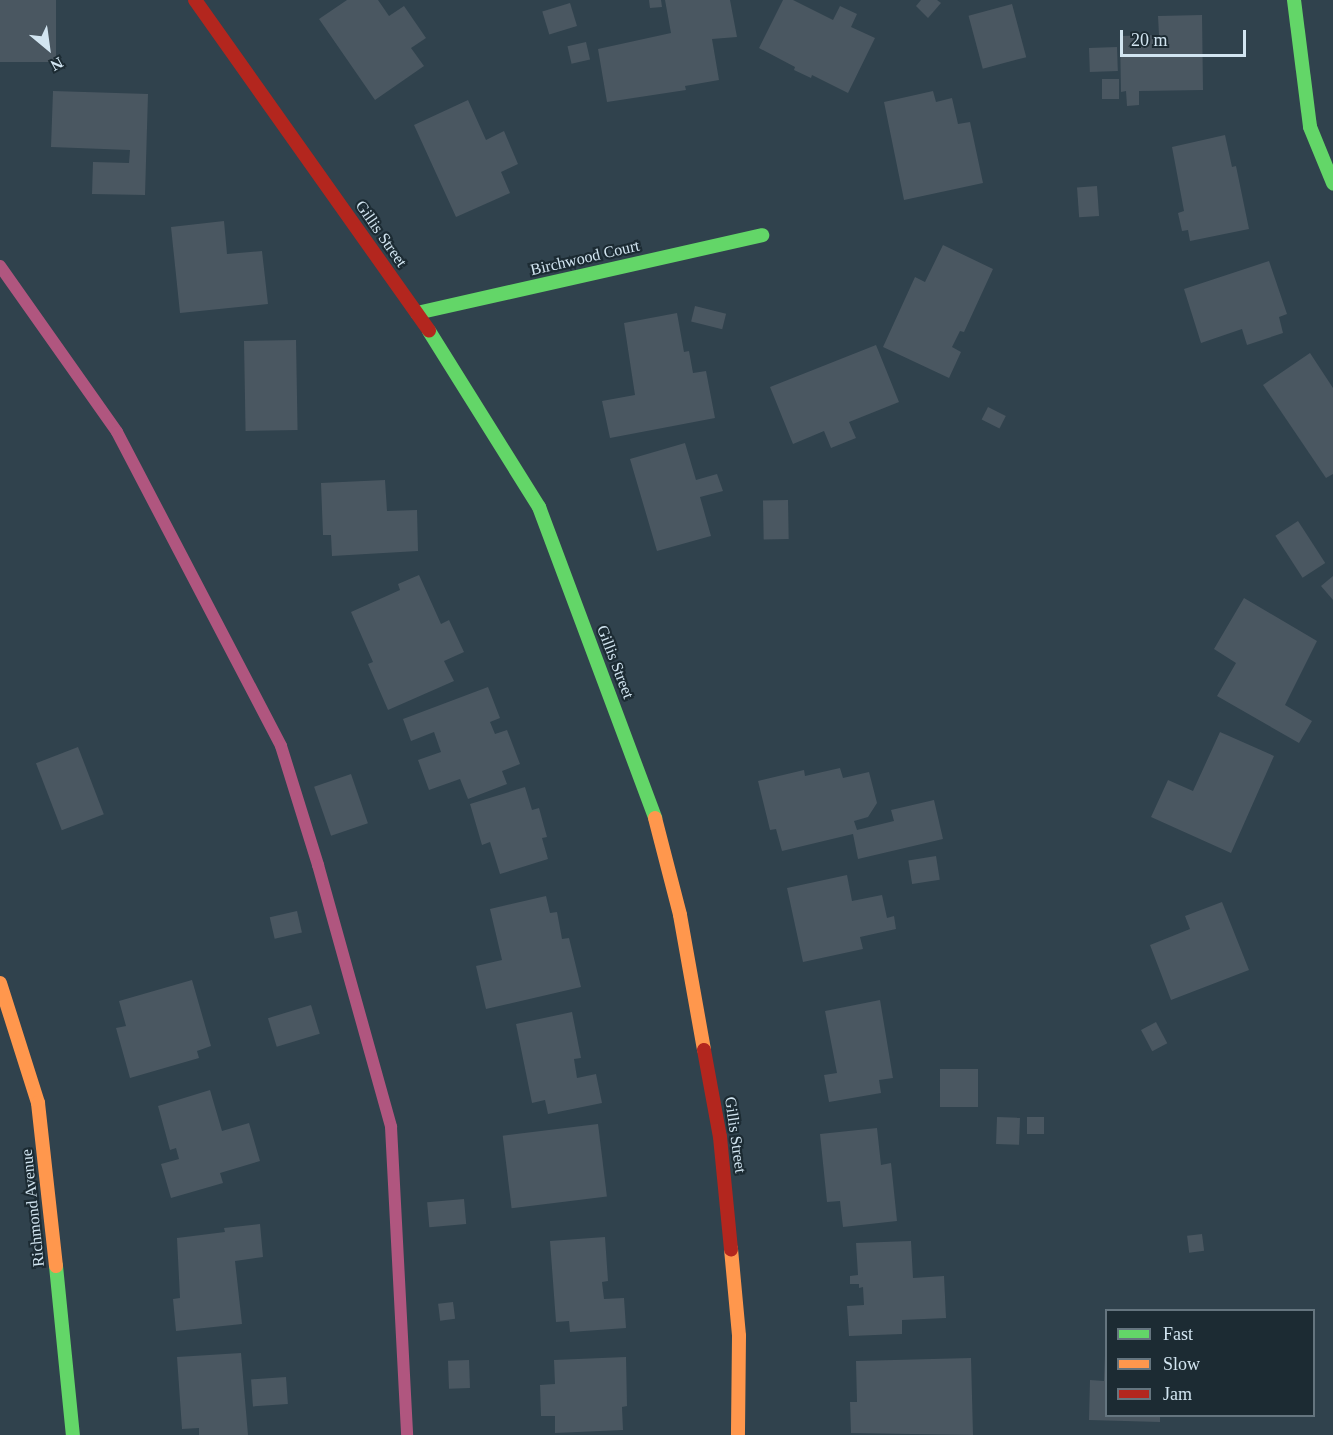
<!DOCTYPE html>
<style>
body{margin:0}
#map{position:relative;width:1333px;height:1435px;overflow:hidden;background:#30424d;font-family:"Times New Roman",serif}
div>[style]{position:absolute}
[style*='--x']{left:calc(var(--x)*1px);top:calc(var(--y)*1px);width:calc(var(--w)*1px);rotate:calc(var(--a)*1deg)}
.stream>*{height:12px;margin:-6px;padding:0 6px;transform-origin:6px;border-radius:6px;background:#b0567f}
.building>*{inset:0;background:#4a5761;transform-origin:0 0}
.fast>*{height:14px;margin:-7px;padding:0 7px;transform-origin:7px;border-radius:7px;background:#63d668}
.slow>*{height:14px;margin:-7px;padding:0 7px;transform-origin:7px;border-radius:7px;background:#ff974d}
.jam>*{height:14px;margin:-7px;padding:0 7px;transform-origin:7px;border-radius:7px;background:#b3261e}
span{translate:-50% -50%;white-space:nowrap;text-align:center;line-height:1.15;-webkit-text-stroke:4.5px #1c2b33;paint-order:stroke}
.street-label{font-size:16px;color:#d2e5f1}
.legend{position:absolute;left:1105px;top:1309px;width:210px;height:108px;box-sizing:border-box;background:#1c2b33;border:2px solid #65757f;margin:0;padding:8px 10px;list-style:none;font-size:18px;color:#d2e5f1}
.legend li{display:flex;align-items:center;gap:12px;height:30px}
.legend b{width:30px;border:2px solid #65757f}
.north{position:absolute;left:18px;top:18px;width:60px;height:60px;-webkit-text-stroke:4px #1c2b33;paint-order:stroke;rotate:151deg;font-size:16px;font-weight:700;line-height:24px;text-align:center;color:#d2e5f1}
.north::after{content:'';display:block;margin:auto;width:21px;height:27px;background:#d2e5f1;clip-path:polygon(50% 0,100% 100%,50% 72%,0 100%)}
.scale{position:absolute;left:1120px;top:30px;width:126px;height:27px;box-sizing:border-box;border:3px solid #d2e5f1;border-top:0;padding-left:8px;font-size:18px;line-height:21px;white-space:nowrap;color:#d2e5f1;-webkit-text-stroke:4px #1c2b33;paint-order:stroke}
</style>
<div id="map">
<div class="stream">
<i style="--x:0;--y:266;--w:203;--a:54.8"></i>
<i style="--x:117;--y:432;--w:354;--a:62.4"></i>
<i style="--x:281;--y:746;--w:125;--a:72.7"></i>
<i style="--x:318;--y:865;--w:272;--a:74.4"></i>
<i style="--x:391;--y:1127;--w:308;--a:87"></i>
</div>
<div class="building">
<i style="left:0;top:0;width:56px;height:62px"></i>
<i style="clip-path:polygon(347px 0,378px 0,389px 16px,404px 6px,426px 38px,411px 48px,424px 66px,375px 100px,319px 19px)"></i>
<i style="clip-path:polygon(649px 0,661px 0,662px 7px,650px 8px)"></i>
<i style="clip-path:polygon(665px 0,730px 0,737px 37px,712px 39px,719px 80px,685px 86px,686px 90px,607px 102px,598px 49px,671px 33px)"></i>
<i style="clip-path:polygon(783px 0,793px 0,833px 20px,840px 6px,857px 14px,851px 27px,875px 38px,848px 93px,812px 75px,811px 78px,794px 70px,795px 67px,759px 48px)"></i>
<i style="clip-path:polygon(921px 0,937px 0,941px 3px,928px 18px,916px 6px)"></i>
<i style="left:570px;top:3px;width:24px;height:29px;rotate:73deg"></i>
<i style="left:1012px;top:4px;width:55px;height:45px;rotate:75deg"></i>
<i style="clip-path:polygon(1202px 15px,1203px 90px,1139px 91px,1139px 105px,1127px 106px,1126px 91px,1121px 92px,1120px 36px,1159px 35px,1158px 16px)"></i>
<i style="left:586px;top:42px;width:18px;height:19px;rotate:77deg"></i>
<i style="left:1117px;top:47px;width:24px;height:28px;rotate:88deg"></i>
<i style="left:1119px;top:79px;width:20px;height:17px;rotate:90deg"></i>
<i style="clip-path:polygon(53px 91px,148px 94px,145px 195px,92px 194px,93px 162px,129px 163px,130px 150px,51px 147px)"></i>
<i style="clip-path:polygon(933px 91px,936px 102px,952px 98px,958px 124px,970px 122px,983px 183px,904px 200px,884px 102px)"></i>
<i style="clip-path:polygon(468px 100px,486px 140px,504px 131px,518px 164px,501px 172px,510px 193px,456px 217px,414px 125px)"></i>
<i style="clip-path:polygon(1225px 135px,1232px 167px,1236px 166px,1249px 229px,1190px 241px,1188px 230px,1182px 231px,1178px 213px,1184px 211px,1172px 147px)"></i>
<i style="left:1097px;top:186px;width:30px;height:20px;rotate:86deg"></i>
<i style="clip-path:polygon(224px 221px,227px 254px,262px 251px,268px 304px,180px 313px,171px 227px)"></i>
<i style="clip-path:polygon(943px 245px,993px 269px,964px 332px,960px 331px,952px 347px,961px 352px,949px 378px,883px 347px,915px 277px,925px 282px)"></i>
<i style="clip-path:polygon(1269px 261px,1287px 314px,1279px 317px,1283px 333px,1247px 345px,1242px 329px,1201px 343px,1184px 289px)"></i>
<i style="left:695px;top:306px;width:32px;height:16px;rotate:14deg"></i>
<i style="clip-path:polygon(677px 313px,684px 352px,689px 351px,693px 373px,706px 371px,715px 418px,610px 438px,602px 401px,635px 395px,624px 323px)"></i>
<i style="left:296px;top:340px;width:90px;height:52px;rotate:89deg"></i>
<i style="clip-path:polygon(876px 345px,899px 402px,849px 422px,856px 438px,831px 448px,824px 431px,793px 444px,770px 387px)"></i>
<i style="clip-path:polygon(1310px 353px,1333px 388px,1333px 474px,1326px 478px,1263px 385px)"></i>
<i style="left:988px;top:407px;width:20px;height:14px;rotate:27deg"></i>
<i style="clip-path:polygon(685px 443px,696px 480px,717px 474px,723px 491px,700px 497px,711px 536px,657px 551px,630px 459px)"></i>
<i style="clip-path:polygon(385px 480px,387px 511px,417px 510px,418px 551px,332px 556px,331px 535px,323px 535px,321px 483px)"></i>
<i style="left:788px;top:500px;width:39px;height:25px;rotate:89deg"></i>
<i style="left:1298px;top:521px;width:50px;height:27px;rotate:57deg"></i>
<i style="clip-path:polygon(419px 575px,441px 624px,449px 620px,464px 652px,444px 661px,454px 681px,388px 710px,368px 664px,373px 662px,351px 612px,400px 590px,398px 584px)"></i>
<i style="clip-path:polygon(1333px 576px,1333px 600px,1321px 586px)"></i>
<i style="clip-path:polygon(1244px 598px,1317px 641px,1285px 705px,1312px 721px,1299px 743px,1217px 696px,1236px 663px,1214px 649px)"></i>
<i style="clip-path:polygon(488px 687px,500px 718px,490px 722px,495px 734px,507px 730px,520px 764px,502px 771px,507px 784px,468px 799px,460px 779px,429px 790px,418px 760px,441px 752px,434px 732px,411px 741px,403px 719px)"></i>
<i style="clip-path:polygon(1220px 732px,1274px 756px,1231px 853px,1151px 817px,1168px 780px,1193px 791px)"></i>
<i style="left:78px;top:747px;width:72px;height:45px;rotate:69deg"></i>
<i style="clip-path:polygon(840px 768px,843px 778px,869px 772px,877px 803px,868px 817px,854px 821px,857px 830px,894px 821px,891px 810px,934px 800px,943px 839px,858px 859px,853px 834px,782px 851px,776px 829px,770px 830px,758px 781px,804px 770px,805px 776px)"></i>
<i style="left:351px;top:774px;width:52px;height:39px;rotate:71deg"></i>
<i style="clip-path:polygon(525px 787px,532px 810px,539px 808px,547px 837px,542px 838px,548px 859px,500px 874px,490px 842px,482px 845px,470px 804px)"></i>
<i style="left:936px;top:856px;width:24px;height:28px;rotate:81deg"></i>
<i style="clip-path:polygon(847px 875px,852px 901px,882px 895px,887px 918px,894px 916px,896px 929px,860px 937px,863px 949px,803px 962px,787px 888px)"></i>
<i style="clip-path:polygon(546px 896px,550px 913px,557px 912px,562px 939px,569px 938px,581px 987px,486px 1009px,476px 966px,502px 960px,490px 909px)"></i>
<i style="clip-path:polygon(1222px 902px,1249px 970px,1171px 1000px,1150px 945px,1190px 929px,1185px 916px)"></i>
<i style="left:297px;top:911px;width:22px;height:28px;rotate:77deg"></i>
<i style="clip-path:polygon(192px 980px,211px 1046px,197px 1051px,199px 1058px,130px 1078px,116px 1028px,126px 1026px,119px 1001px)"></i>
<i style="clip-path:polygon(880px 1000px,893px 1078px,879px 1080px,881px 1093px,829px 1102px,824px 1075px,837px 1073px,825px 1011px)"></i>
<i style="left:311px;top:1005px;width:30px;height:45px;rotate:73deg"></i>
<i style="clip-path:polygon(572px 1012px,581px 1058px,574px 1059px,577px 1078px,596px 1074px,602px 1103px,548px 1114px,545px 1100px,532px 1103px,516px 1024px)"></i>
<i style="left:1156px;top:1022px;width:24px;height:17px;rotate:62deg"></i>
<i style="left:940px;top:1069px;width:38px;height:38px"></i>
<i style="clip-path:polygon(210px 1090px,222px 1131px,249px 1123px,260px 1161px,220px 1173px,223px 1183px,171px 1198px,161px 1164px,179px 1159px,176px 1148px,170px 1150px,158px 1106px)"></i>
<i style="left:997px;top:1117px;width:23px;height:27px;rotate:2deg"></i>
<i style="left:1044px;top:1117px;width:17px;height:17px;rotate:90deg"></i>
<i style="left:598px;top:1124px;width:73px;height:96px;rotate:83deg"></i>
<i style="clip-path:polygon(877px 1128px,881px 1165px,891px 1163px,897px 1221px,843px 1227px,840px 1201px,827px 1202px,820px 1134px)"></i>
<i style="left:464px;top:1199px;width:25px;height:37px;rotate:85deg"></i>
<i style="clip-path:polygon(260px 1224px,263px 1257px,235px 1261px,242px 1324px,176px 1331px,173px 1299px,180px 1298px,177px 1238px,225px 1232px,224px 1228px)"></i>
<i style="left:1202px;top:1234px;width:17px;height:15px;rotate:83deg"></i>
<i style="clip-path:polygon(605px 1237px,608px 1281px,602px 1282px,604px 1299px,624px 1298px,626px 1328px,570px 1332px,569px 1321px,556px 1322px,550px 1241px)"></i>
<i style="clip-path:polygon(911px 1241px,913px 1278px,944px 1276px,946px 1318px,902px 1320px,902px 1334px,849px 1336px,847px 1306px,864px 1305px,863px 1287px,859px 1288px,859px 1284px,850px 1284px,850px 1276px,858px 1275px,856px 1243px)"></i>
<i style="left:453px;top:1302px;width:17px;height:15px;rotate:83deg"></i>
<i style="clip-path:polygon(241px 1353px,248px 1435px,199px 1435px,199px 1428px,182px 1429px,177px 1357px)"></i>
<i style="clip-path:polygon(1105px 1355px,1106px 1416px,1160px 1416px,1160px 1422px,1089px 1420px,1090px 1380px,1104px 1381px)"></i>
<i style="clip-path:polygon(626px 1357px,627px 1406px,622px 1407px,623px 1430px,555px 1433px,555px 1416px,541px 1416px,540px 1385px,555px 1384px,554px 1360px)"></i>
<i style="clip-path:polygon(971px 1358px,973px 1435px,851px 1433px,850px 1402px,857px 1402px,856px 1361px)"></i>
<i style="left:469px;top:1360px;width:28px;height:21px;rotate:88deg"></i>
<i style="left:286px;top:1377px;width:27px;height:35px;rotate:86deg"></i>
</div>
<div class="fast">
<i style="--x:1294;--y:0;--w:128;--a:82.8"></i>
<i style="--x:1310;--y:127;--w:61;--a:67.7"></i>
<i style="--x:417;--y:313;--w:354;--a:-12.7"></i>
<i style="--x:429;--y:331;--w:208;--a:58"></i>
<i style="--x:539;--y:507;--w:332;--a:69.5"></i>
<i style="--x:56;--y:1266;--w:170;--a:84.3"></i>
</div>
<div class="slow">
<i style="--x:655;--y:818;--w:100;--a:75.5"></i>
<i style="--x:680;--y:915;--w:137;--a:79.9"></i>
<i style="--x:0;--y:983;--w:126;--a:72.4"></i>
<i style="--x:38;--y:1103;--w:164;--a:83.7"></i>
<i style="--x:731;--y:1249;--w:87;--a:84.7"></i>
<i style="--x:739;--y:1336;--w:99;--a:90.6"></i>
</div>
<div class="jam">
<i style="--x:195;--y:0;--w:405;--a:54.7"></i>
<i style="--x:704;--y:1050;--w:88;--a:79.6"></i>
<i style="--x:720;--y:1137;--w:113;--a:84.4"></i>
</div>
<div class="street-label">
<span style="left:381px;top:234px;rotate:55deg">Gillis Street</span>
<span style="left:585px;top:258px;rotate:-13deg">Birchwood Court</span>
<span style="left:615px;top:662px;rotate:69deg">Gillis Street</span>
<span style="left:735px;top:1135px;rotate:82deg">Gillis Street</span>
<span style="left:33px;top:1208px;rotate:-96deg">Richmond Avenue</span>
</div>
<ul class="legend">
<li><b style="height:8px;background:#63d668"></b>Fast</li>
<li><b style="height:8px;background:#ff974d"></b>Slow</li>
<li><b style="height:8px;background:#b3261e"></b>Jam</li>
</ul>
<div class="north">N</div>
<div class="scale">20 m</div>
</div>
